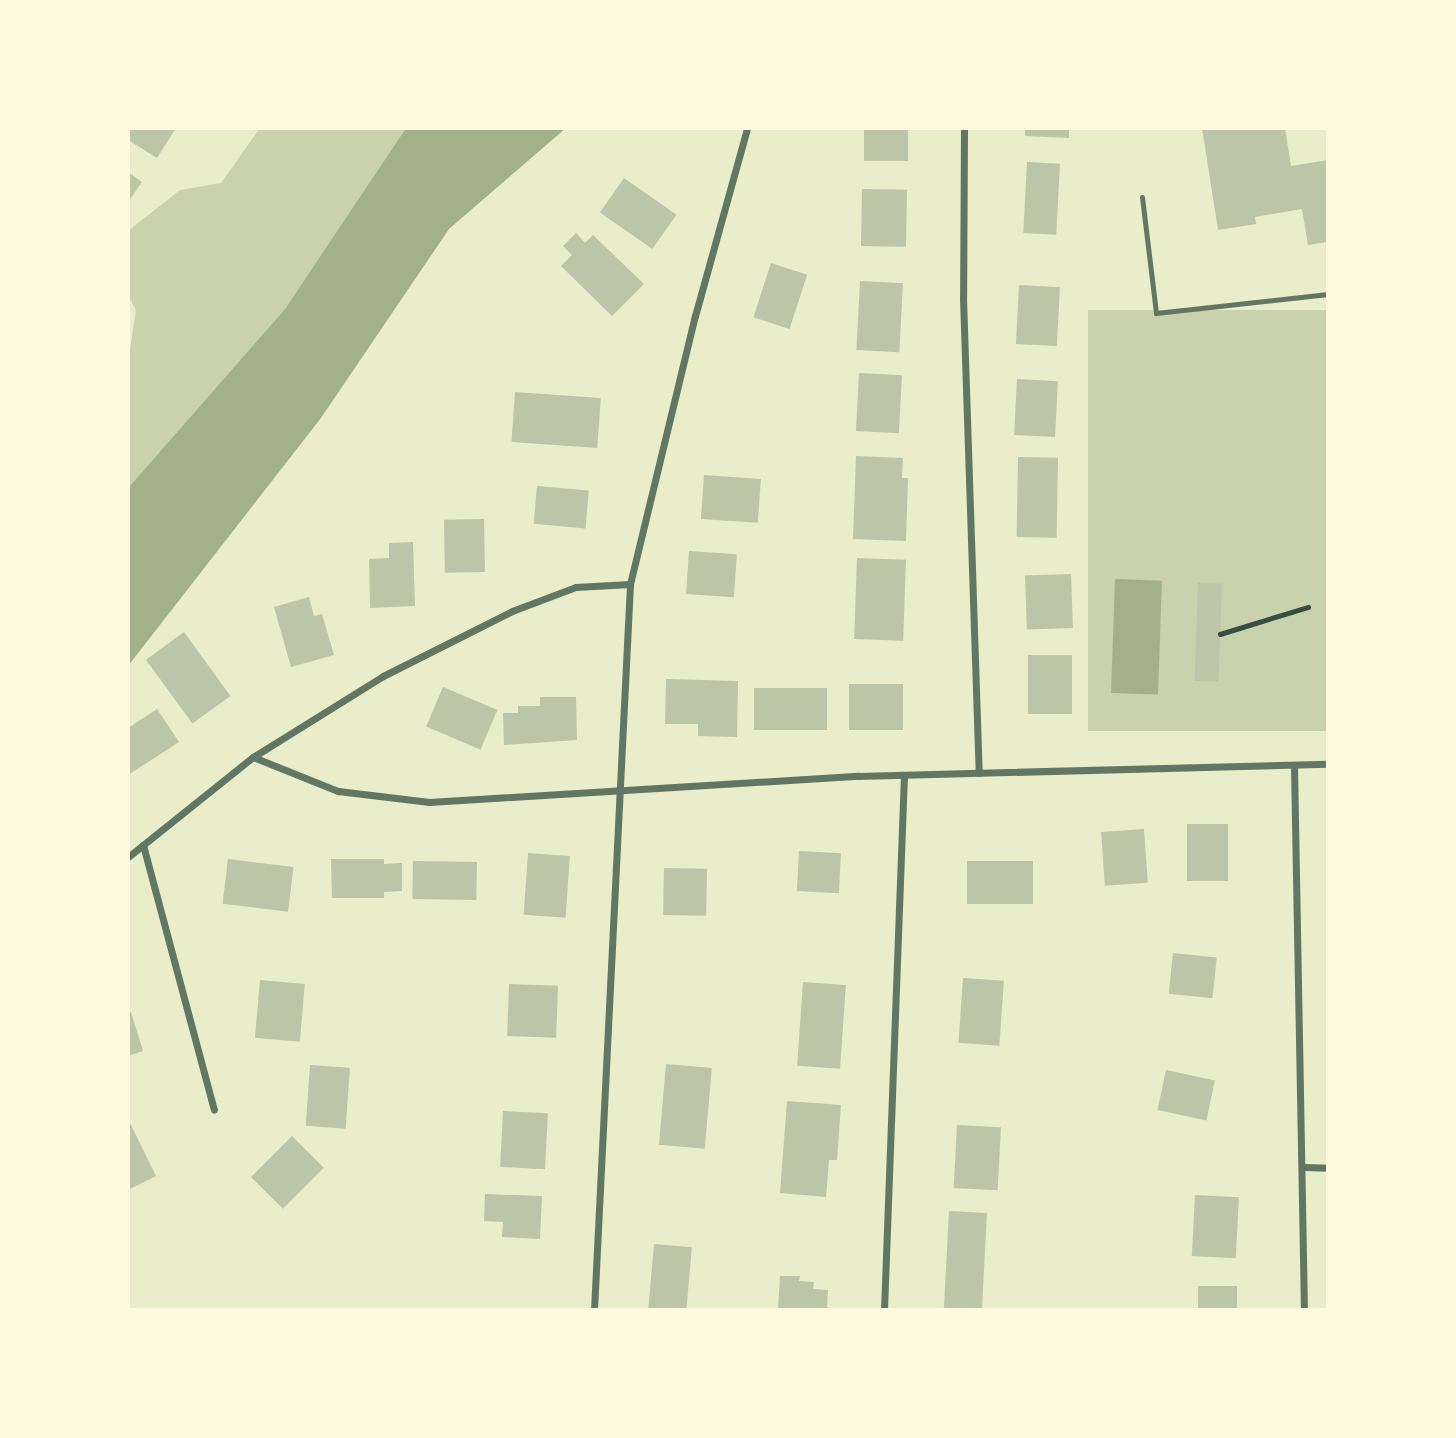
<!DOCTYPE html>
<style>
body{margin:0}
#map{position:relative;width:1456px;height:1438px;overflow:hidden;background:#e9edc9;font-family:"Source Sans 3",sans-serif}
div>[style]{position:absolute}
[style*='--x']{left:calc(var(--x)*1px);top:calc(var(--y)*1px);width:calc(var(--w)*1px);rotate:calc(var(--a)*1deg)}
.green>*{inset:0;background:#cad2ad;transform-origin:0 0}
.water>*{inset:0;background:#a3b18a;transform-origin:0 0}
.building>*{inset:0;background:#bcc5a7;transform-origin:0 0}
.path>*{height:4.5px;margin:-2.25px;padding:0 2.25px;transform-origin:2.25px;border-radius:2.25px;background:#344e41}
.service>*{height:5px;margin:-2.5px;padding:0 2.5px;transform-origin:2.5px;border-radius:2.5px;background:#617663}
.minor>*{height:7px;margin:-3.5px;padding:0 3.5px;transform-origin:3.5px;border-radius:3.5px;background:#617663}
span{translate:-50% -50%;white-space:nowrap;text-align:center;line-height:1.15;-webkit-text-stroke:7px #fefae0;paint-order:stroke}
.frame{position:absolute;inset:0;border:130px solid #fefae0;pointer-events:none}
</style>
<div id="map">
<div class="green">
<i style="clip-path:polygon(260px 128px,406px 128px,285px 309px,128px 488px,128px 363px,136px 310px,128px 296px,128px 231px,180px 190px,221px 183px)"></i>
<i style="left:1328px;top:310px;width:421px;height:240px;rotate:90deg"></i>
</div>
<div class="water">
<i style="clip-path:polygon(406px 128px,566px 128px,449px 229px,321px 418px,128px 666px,128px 488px,285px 309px)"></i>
<i style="left:1115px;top:579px;width:47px;height:114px;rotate:2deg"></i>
</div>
<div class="building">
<i style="clip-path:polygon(128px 128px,176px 128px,157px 158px,128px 140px)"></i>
<i style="left:864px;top:128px;width:44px;height:33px"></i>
<i style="clip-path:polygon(1025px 128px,1069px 128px,1069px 138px,1025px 136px)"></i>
<i style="clip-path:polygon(1202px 128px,1285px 128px,1291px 166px,1328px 160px,1328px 242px,1308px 245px,1302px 209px,1255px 217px,1256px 224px,1218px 230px)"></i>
<i style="left:1027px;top:162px;width:33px;height:71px;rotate:3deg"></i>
<i style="clip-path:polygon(128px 172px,142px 182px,128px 202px)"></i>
<i style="left:624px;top:178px;width:64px;height:42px;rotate:35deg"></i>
<i style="left:862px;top:189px;width:45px;height:57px;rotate:1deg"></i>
<i style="clip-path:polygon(576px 233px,585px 243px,593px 235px,644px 284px,612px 316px,561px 266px,572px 255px,563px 246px)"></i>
<i style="left:771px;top:263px;width:38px;height:57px;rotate:18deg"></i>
<i style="left:860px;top:281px;width:43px;height:69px;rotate:3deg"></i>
<i style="left:1019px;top:285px;width:41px;height:59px;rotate:3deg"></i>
<i style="left:859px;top:373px;width:43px;height:58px;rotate:3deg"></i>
<i style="left:1017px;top:379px;width:41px;height:56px;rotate:3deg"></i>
<i style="left:515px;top:392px;width:86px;height:50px;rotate:4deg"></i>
<i style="clip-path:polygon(856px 456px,903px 458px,902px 478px,908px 478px,906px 541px,853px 539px)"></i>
<i style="left:1018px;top:457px;width:40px;height:80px;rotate:1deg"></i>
<i style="left:704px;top:475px;width:57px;height:44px;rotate:4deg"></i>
<i style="left:537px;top:486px;width:52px;height:38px;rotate:5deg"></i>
<i style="left:484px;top:519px;width:53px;height:40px;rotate:89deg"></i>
<i style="clip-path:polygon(413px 542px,415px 606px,370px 608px,369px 559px,389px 558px,389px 543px)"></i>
<i style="left:689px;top:551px;width:48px;height:43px;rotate:4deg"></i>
<i style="left:857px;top:558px;width:49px;height:81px;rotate:2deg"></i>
<i style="left:1071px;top:574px;width:54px;height:46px;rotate:88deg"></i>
<i style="left:1198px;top:583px;width:24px;height:98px;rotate:2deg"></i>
<i style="clip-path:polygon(309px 597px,314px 616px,322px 614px,334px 655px,291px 667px,274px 607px)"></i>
<i style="left:184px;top:632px;width:79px;height:47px;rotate:54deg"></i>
<i style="left:1028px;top:655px;width:44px;height:59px"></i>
<i style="clip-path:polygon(666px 679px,738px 681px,737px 737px,698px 736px,698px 724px,665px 724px)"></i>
<i style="left:903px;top:684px;width:46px;height:54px;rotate:90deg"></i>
<i style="left:443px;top:687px;width:59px;height:43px;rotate:23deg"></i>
<i style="left:754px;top:688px;width:73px;height:42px"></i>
<i style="clip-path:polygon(540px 697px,576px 697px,577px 740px,504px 745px,503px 713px,518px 713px,518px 706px,540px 706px)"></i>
<i style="clip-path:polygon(157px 709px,179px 742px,128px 775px,128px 728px)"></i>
<i style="left:1187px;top:824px;width:41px;height:57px"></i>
<i style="left:1144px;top:829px;width:54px;height:43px;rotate:86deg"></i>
<i style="left:799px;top:851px;width:42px;height:40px;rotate:3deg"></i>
<i style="left:528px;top:853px;width:42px;height:62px;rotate:4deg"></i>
<i style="left:228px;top:859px;width:66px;height:45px;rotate:7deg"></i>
<i style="clip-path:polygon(331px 859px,384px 859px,384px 864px,402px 863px,402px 891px,384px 892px,384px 898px,332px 898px)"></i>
<i style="left:413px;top:861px;width:64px;height:38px;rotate:1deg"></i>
<i style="left:1033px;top:861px;width:43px;height:66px;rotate:90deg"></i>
<i style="left:664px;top:868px;width:43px;height:47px;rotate:1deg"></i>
<i style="left:1173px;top:953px;width:44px;height:41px;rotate:6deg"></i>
<i style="left:963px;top:978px;width:41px;height:65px;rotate:4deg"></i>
<i style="left:260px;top:980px;width:45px;height:58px;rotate:5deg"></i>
<i style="left:803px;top:982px;width:43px;height:84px;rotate:4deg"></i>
<i style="left:509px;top:984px;width:49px;height:52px;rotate:2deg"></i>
<i style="clip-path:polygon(131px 1012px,143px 1051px,128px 1056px,128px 1013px)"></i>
<i style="left:666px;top:1064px;width:46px;height:81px;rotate:5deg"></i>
<i style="left:310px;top:1065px;width:40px;height:61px;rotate:4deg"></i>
<i style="left:1166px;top:1070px;width:50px;height:41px;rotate:12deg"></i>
<i style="clip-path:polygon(787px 1101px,841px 1105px,837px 1160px,829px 1160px,826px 1197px,780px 1193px)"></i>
<i style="left:503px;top:1111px;width:45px;height:56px;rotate:3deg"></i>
<i style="clip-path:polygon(128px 1119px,156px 1176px,128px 1190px)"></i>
<i style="left:957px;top:1125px;width:44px;height:63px;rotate:3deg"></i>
<i style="left:292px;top:1136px;width:45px;height:58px;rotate:45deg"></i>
<i style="clip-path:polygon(485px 1194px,542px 1196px,540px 1239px,502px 1237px,503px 1222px,484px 1221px)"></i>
<i style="left:1195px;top:1195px;width:44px;height:61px;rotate:3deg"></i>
<i style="left:949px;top:1211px;width:38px;height:97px;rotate:3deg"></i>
<i style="left:654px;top:1244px;width:38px;height:66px;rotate:5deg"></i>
<i style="clip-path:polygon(780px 1276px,800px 1276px,799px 1281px,814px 1282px,813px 1289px,828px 1290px,827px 1307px,833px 1310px,778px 1310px)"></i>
<i style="left:1198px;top:1286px;width:39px;height:24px"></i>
</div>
<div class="path">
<i style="--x:1220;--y:634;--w:92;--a:-17.1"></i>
</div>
<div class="service">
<i style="--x:1142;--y:197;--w:117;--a:83.1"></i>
<i style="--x:1156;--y:313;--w:173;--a:-6.3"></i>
</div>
<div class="minor">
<i style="--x:964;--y:128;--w:170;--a:90.3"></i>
<i style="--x:963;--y:298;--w:475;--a:88.1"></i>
<i style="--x:253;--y:757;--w:92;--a:21.8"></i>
<i style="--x:338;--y:791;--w:92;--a:6.9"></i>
<i style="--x:429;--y:802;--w:430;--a:-3.5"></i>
<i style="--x:858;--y:776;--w:470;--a:-1.5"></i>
<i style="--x:1294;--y:766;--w:544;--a:88.95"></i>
<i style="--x:143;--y:845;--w:274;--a:75"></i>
<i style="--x:128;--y:857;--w:160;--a:-38.7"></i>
<i style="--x:253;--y:757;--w:153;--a:-31.9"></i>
<i style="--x:383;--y:676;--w:144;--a:-26.7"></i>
<i style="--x:512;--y:611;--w:68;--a:-20.6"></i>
<i style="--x:576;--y:587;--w:54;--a:-3.2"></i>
<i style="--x:1304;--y:1167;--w:24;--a:2"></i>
<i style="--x:594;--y:1310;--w:727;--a:-87.16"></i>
<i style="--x:630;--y:584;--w:276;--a:-76.4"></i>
<i style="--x:695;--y:316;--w:195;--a:-74.5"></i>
<i style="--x:884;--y:1310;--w:535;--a:-87.86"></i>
</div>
<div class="frame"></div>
</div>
